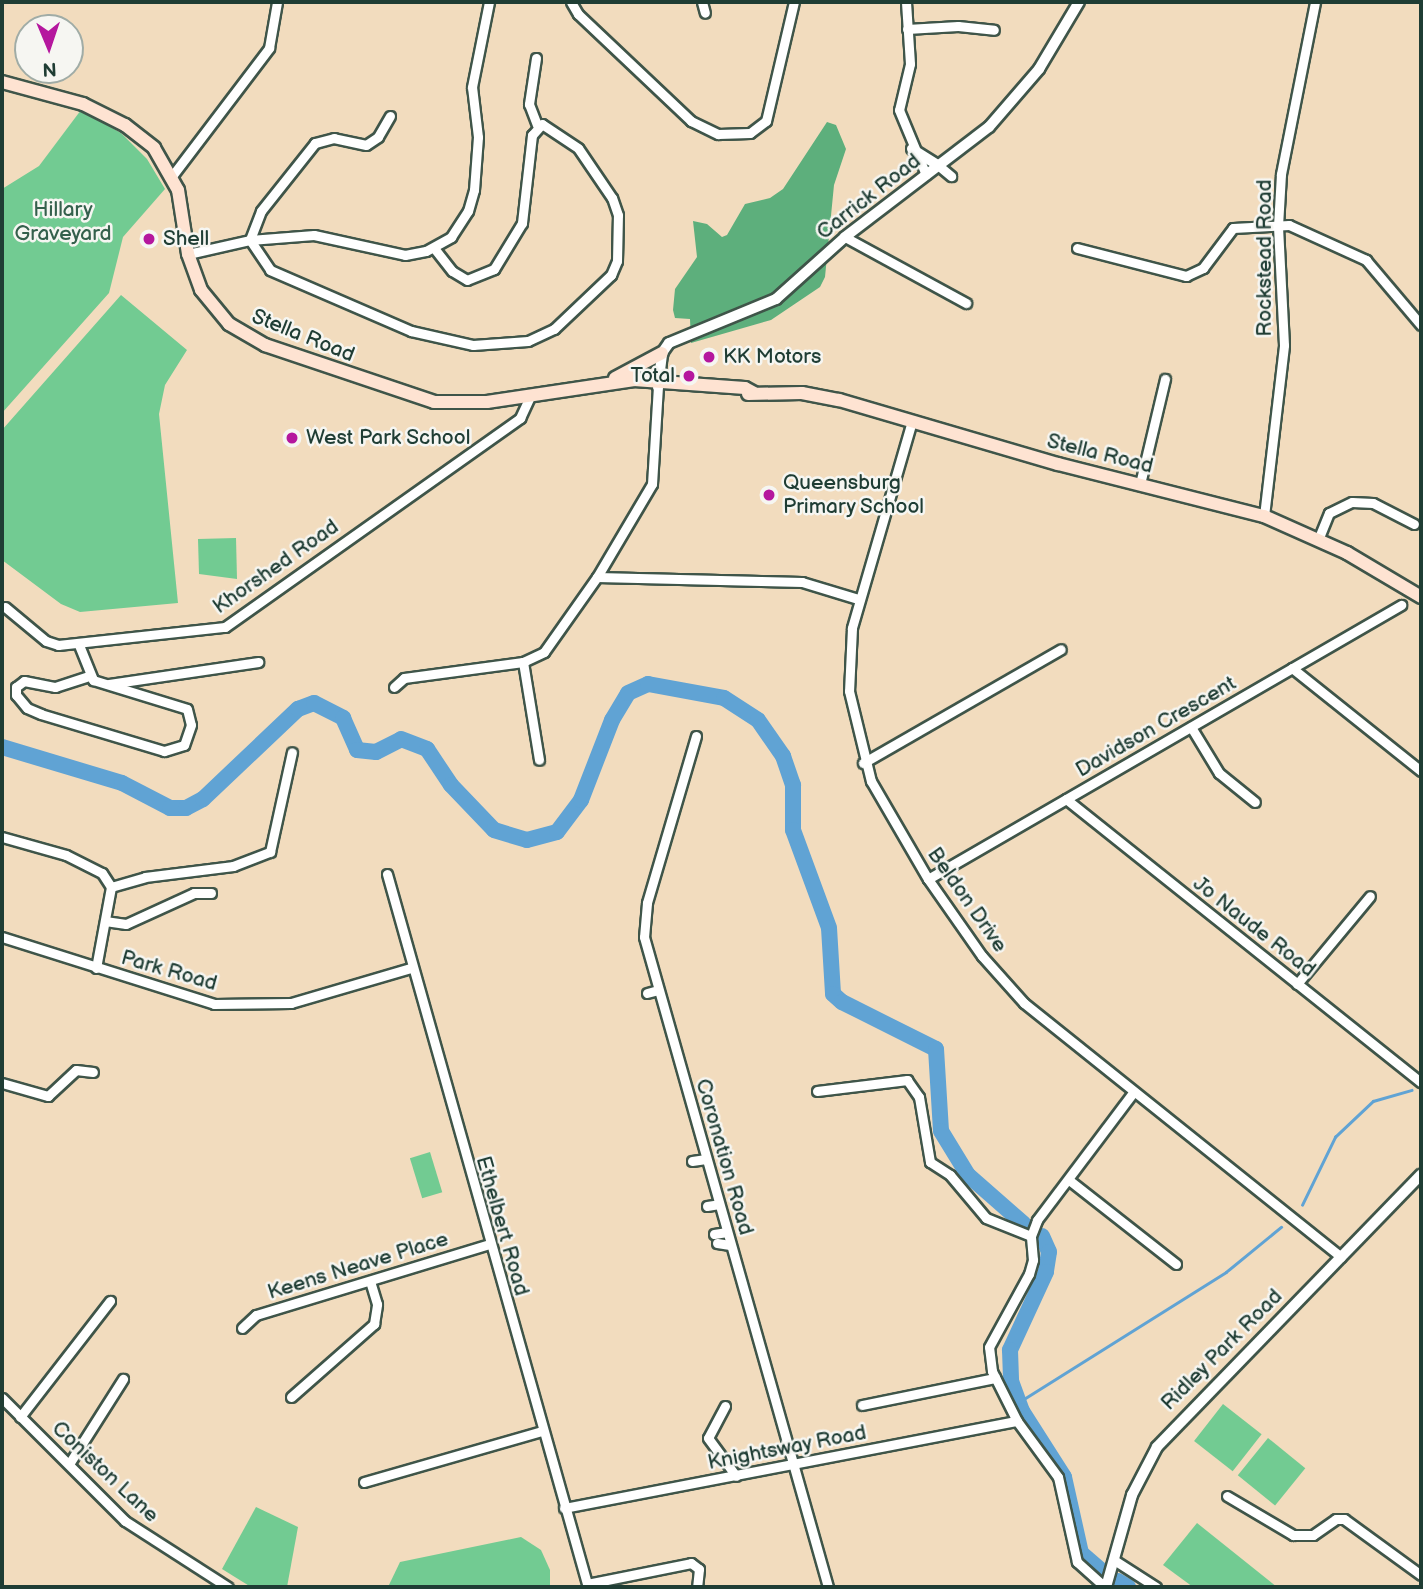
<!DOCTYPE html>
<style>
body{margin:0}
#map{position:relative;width:1423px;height:1589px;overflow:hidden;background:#f2dcbe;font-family:"Balsamiq Sans",sans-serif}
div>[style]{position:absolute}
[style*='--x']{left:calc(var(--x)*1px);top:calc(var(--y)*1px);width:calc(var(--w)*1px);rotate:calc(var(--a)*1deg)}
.green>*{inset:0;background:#72cb92;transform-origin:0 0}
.forest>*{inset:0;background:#5daf7c}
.stream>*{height:2.5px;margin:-1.25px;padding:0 1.25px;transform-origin:1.25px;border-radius:1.25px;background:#60a3d4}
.river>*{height:16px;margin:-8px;padding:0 8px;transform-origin:8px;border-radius:8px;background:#60a3d4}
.roads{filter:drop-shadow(2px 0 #3f5549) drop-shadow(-2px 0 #3f5549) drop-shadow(0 2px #3f5549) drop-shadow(0 -2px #3f5549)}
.minor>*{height:9px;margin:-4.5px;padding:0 4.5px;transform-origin:4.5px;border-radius:4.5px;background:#fff}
.tertiary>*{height:10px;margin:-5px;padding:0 5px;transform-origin:5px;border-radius:5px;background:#fff}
.secondary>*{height:12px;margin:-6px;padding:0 6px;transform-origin:6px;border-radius:6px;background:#fee3d2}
.dots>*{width:19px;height:19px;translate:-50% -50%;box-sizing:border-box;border:4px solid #f6f6f2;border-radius:50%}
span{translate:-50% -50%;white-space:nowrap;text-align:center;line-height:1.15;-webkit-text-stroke:5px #f6f6f2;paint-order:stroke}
.street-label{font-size:21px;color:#1f3d34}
.park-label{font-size:21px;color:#34604c}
.poi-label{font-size:21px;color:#1f3d34}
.left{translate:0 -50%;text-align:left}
.right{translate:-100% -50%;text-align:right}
.frame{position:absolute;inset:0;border:4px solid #1f3d34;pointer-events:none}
.north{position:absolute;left:14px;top:14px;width:70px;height:70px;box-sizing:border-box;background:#f6f6f2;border:2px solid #a0aca6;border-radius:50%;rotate:178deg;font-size:19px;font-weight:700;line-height:28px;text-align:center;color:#1f3d34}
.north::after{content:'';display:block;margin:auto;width:24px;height:32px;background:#b5179e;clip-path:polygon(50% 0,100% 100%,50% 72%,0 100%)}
</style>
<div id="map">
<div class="green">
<i style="clip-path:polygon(81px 110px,121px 133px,147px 159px,165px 189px,123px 237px,109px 293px,2px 413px,2px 189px,39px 166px)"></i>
<i style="clip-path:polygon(121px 295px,187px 350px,165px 385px,159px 414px,178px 603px,80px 612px,61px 604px,2px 560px,2px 430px)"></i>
<i style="clip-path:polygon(236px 538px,237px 579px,199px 574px,198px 539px)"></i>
<i style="left:430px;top:1152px;width:42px;height:21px;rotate:73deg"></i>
<i style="left:1223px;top:1404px;width:49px;height:47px;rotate:38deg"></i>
<i style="left:1268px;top:1438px;width:48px;height:48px;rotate:39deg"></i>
<i style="clip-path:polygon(256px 1507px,298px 1527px,287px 1587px,251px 1587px,222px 1569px)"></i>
<i style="clip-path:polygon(1197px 1523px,1277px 1587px,1193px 1587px,1163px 1565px)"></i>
<i style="clip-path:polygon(521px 1537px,541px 1550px,550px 1570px,550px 1587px,388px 1587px,400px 1562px)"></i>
</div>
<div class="forest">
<i style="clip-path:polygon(827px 122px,836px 125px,846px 149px,834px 185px,825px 277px,820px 287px,771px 320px,691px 343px,690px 319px,675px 318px,673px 310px,675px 289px,697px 257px,693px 221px,707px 224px,722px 237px,727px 235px,745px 204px,770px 198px,783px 189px)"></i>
</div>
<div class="stream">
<i style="--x:1302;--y:1205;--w:76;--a:-64.1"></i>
<i style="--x:1335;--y:1137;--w:52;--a:-43.5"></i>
<i style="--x:1373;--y:1101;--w:40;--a:-16"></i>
<i style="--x:1019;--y:1402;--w:244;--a:-32.1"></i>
<i style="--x:1226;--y:1272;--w:71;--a:-39.3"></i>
</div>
<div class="river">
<i style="--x:2;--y:747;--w:125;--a:16.7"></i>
<i style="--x:122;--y:783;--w:54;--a:27.5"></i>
<i style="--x:170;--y:808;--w:16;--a:0"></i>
<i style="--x:186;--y:808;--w:19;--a:-28"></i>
<i style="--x:203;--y:799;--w:131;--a:-43.5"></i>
<i style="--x:298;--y:709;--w:17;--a:-21"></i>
<i style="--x:314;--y:703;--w:33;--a:27"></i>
<i style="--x:343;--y:718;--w:35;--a:66"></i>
<i style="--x:357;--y:750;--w:19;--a:6"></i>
<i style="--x:376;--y:752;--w:28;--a:-27"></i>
<i style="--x:401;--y:739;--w:28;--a:21"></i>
<i style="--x:427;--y:749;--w:43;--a:56.3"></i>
<i style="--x:451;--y:785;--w:62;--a:46.3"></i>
<i style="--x:494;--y:830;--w:34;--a:17"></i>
<i style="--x:527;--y:840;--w:31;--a:-15"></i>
<i style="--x:557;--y:832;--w:40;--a:-53"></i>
<i style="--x:581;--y:800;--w:86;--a:-68.8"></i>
<i style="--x:612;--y:720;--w:31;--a:-59"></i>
<i style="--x:628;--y:693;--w:22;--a:-24"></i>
<i style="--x:648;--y:684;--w:77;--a:10.4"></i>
<i style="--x:724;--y:698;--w:40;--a:32.9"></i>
<i style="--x:758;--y:720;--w:44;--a:55.2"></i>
<i style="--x:783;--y:756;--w:31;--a:71"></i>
<i style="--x:793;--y:785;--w:45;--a:90"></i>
<i style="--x:793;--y:830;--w:104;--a:69.8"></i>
<i style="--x:829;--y:928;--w:66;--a:86.5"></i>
<i style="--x:833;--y:994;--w:12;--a:42"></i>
<i style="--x:842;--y:1002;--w:105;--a:26.6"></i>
<i style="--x:936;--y:1049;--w:82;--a:86.5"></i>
<i style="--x:941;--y:1131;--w:52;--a:58.5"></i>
<i style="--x:968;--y:1175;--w:74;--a:41.2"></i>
<i style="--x:1042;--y:1236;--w:17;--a:66"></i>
<i style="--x:1049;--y:1252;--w:20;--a:99"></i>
<i style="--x:1046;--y:1272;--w:86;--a:114.8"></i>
<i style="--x:1010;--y:1350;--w:31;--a:88"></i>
<i style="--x:1011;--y:1381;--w:32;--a:70"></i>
<i style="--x:1022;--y:1411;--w:78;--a:57.5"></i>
<i style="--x:1064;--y:1477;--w:78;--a:77.4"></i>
<i style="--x:1081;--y:1553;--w:28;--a:41"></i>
<i style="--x:1118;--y:1581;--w:12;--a:31"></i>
</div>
<div class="roads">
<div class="minor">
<i style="--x:571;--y:2;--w:14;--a:60"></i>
<i style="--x:578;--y:14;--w:156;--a:43.4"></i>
<i style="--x:691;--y:121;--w:30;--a:26"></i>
<i style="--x:718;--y:134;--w:32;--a:-2"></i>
<i style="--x:750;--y:133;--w:20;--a:-37"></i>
<i style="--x:766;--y:121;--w:122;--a:-76.8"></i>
<i style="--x:702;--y:2;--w:11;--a:75"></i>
<i style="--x:906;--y:2;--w:62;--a:86.3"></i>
<i style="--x:910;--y:64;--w:47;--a:103.4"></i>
<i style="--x:899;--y:110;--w:70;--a:67.4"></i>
<i style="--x:907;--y:29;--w:51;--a:-3.4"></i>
<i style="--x:958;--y:26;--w:36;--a:6"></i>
<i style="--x:536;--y:58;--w:47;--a:98.7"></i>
<i style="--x:529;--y:104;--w:22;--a:69"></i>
<i style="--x:390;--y:116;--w:24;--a:120"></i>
<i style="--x:378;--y:137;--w:14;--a:146"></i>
<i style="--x:366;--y:145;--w:33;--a:-168"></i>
<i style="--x:334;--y:138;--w:20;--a:165"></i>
<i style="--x:315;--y:143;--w:87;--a:128.5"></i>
<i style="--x:261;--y:211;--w:31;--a:111"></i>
<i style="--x:250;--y:240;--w:36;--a:56"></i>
<i style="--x:270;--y:270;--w:154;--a:23.4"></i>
<i style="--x:411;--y:331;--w:64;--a:12.7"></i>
<i style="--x:473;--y:345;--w:55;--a:-4.2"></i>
<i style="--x:528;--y:341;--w:29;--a:-25"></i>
<i style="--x:554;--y:329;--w:79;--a:-43.5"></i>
<i style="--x:611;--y:275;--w:15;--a:-67"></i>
<i style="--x:617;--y:261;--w:46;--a:-88.8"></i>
<i style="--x:618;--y:215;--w:18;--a:-109"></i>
<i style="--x:612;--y:198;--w:60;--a:-124.2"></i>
<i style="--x:578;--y:148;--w:43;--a:-146.3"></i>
<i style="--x:542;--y:124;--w:15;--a:132"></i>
<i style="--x:532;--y:135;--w:89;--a:96.5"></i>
<i style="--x:522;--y:223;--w:54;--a:121.3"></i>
<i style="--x:494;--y:269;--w:29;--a:158"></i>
<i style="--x:467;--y:280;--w:17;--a:-149"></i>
<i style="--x:452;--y:271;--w:29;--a:-128"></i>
<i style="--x:939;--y:166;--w:16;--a:40"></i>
<i style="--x:172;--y:176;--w:161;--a:-52.8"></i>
<i style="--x:269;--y:48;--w:47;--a:-80.1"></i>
<i style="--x:845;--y:237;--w:138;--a:28.6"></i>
<i style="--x:1077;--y:248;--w:113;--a:14.4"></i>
<i style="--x:1186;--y:276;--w:19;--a:-25"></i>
<i style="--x:1203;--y:268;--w:50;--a:-53.1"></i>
<i style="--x:1233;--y:228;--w:56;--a:-3.1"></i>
<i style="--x:1289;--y:225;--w:85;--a:24.4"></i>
<i style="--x:1366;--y:260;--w:85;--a:49.8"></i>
<i style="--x:188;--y:254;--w:64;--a:-12.7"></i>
<i style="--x:250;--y:240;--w:64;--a:-4.5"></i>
<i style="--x:314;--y:235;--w:93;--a:12.4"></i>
<i style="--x:405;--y:255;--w:21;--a:-11"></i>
<i style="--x:426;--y:251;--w:29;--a:-29"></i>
<i style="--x:451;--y:237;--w:31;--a:-57"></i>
<i style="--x:468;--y:211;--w:22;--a:-74"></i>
<i style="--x:474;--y:190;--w:53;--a:-85.7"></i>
<i style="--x:478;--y:137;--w:50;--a:-96.8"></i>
<i style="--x:472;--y:87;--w:87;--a:-78.7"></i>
<i style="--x:912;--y:421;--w:216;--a:106.2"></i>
<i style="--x:852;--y:628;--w:63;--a:92.7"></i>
<i style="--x:849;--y:691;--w:93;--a:76.3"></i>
<i style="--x:871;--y:781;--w:113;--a:59.8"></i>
<i style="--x:928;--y:879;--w:94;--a:55"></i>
<i style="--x:982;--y:956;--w:63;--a:48.2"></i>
<i style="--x:1024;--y:1003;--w:406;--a:38.7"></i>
<i style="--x:1140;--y:484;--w:108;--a:-76.6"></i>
<i style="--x:1264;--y:516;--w:172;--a:-83.3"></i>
<i style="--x:1284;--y:345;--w:119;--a:-92.9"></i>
<i style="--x:1278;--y:226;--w:52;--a:-86.7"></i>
<i style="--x:1281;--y:174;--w:175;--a:-78.8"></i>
<i style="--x:1318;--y:540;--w:29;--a:-68"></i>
<i style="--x:1329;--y:513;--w:25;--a:-26"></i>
<i style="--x:1352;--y:502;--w:21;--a:3"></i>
<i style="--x:1373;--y:503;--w:46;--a:27.1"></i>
<i style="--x:597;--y:577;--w:205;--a:1.4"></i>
<i style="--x:802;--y:582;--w:59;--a:16.9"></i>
<i style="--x:5;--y:607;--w:53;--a:39.7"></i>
<i style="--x:46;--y:641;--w:13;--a:18"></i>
<i style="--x:58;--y:645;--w:168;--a:-6.2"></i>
<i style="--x:225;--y:627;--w:362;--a:-35.3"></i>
<i style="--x:520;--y:418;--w:23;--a:-65"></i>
<i style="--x:79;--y:645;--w:38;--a:68"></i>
<i style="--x:93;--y:680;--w:98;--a:17.1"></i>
<i style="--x:187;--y:709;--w:16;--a:76"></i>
<i style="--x:191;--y:725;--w:21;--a:109"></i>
<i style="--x:184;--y:745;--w:21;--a:163"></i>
<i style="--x:164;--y:751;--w:128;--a:-163.3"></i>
<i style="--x:41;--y:714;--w:15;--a:-157"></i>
<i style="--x:27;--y:708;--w:17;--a:-130"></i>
<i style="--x:16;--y:695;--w:8;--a:-90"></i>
<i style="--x:16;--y:687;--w:10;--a:-37"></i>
<i style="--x:24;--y:681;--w:32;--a:11"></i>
<i style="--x:55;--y:687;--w:36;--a:-18"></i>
<i style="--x:523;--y:662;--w:99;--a:80.7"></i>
<i style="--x:1292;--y:668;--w:165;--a:38.6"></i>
<i style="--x:109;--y:684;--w:151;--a:-8.4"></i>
<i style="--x:394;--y:687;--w:13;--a:-42"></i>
<i style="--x:404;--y:678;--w:120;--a:-7.7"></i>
<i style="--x:523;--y:662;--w:23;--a:-25"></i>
<i style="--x:544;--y:652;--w:92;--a:-54.8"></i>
<i style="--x:597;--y:577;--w:108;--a:-59.4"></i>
<i style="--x:652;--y:484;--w:97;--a:-86.5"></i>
<i style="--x:1191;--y:727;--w:54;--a:58.7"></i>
<i style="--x:1219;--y:773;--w:46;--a:38.9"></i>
<i style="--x:696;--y:736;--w:174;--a:106.4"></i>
<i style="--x:647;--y:903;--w:34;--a:95"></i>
<i style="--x:644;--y:937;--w:676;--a:74.19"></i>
<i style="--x:863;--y:763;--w:228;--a:-29.9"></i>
<i style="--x:1066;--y:799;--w:454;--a:38.6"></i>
<i style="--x:2;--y:837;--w:66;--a:15.7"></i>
<i style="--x:66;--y:855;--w:40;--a:26.6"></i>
<i style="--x:102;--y:873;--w:17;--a:57"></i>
<i style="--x:387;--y:874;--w:741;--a:74.26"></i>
<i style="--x:928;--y:879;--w:547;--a:-30.08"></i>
<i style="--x:105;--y:921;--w:21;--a:8"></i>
<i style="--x:126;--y:924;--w:75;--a:-24.5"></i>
<i style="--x:194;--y:893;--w:17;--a:0"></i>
<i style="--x:2;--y:937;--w:222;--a:17.5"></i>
<i style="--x:214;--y:1004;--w:77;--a:-0.7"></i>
<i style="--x:291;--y:1003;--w:125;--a:-16.3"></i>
<i style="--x:96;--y:968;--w:82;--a:-79.5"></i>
<i style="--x:111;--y:887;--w:35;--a:-16"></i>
<i style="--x:145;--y:877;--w:89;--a:-7.1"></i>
<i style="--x:233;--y:866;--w:40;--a:-21"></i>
<i style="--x:270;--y:852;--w:102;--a:-77.6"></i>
<i style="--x:1297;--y:984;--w:114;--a:-50.3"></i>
<i style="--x:647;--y:993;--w:11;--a:-15"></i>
<i style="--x:2;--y:1083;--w:48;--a:15.8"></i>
<i style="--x:48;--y:1096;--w:38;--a:-43"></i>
<i style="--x:76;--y:1070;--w:17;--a:7"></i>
<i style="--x:817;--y:1091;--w:91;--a:-7"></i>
<i style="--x:907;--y:1080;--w:21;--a:55"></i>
<i style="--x:919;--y:1097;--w:66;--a:80.4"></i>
<i style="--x:930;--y:1162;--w:24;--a:33"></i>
<i style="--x:950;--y:1175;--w:56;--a:50.1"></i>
<i style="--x:986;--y:1218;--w:48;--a:21.8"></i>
<i style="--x:692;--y:1161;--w:14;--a:-8"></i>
<i style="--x:1069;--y:1180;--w:136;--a:38.1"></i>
<i style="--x:707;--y:1206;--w:12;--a:-9"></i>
<i style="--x:714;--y:1234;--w:13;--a:-9"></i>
<i style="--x:717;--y:1243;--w:13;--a:9"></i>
<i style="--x:242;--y:1328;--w:19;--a:-43"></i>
<i style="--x:256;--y:1315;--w:244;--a:-16.9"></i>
<i style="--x:291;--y:1397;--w:111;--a:-41.3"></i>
<i style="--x:374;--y:1324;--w:20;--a:-81"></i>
<i style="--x:377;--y:1304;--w:24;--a:-107"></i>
<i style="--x:2;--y:1398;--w:174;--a:45"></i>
<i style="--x:125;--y:1521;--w:122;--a:32.7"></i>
<i style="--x:862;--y:1405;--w:136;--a:-11.5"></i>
<i style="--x:725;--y:1406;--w:36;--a:118"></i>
<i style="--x:708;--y:1438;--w:47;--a:53.6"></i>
<i style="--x:20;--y:1417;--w:147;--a:-52.2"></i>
<i style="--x:69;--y:1464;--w:101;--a:-57.6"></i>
<i style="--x:364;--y:1482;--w:185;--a:-16"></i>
<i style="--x:1227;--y:1496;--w:77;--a:30.6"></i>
<i style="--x:1293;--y:1535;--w:20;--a:0"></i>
<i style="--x:1313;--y:1535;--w:28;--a:-35"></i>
<i style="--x:1336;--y:1519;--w:8;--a:0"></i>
<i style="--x:1344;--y:1519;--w:95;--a:36"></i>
<i style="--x:564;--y:1508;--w:461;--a:-10.9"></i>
<i style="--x:1114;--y:1560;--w:50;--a:32.7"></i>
<i style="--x:587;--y:1584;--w:106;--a:-11.4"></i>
<i style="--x:691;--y:1563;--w:10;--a:37"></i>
<i style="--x:699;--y:1569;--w:18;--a:96"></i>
<i style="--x:1105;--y:1587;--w:38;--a:-138"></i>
<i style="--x:1077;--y:1562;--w:87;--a:-102.6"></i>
<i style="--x:1058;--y:1477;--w:69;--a:-126.2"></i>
<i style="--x:1017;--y:1421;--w:56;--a:-116.6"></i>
<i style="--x:992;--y:1371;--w:24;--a:-97"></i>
<i style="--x:989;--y:1347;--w:83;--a:-61.3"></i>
<i style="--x:1029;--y:1274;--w:15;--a:-74"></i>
<i style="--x:1033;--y:1260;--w:24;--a:-95"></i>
<i style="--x:1031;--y:1236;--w:17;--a:-69"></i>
<i style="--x:1037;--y:1220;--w:158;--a:-53"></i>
</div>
<div class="tertiary">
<i style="--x:912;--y:149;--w:32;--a:32"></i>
<i style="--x:658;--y:387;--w:34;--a:-83"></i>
<i style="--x:662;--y:353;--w:12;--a:-55"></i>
<i style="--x:669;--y:343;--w:116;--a:-22.4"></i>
<i style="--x:776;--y:299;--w:93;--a:-41.9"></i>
<i style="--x:845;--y:237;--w:181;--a:-37.4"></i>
<i style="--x:989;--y:127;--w:77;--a:-49.2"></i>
<i style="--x:1039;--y:69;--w:78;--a:-59.2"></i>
<i style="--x:1106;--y:1587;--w:96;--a:-74.2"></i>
<i style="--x:1132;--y:1495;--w:54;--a:-62.5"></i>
<i style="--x:1157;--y:1447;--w:379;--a:-45.9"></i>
</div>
<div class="secondary">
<i style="--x:2;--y:82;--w:84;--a:15.2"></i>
<i style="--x:83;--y:104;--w:47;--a:26.6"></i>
<i style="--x:125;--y:125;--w:37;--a:38"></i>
<i style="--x:154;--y:148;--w:48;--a:60.3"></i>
<i style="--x:178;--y:190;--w:65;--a:81.1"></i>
<i style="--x:188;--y:254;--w:38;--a:70"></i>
<i style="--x:201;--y:290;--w:44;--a:50.5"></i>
<i style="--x:229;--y:324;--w:42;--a:30.3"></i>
<i style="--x:265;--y:345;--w:178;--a:18.6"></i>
<i style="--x:434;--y:402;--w:53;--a:0"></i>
<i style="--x:487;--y:402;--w:149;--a:-8.5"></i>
<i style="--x:634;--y:380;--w:111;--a:4.1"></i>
<i style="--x:745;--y:388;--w:10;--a:29"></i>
<i style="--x:615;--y:378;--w:53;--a:-28"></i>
<i style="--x:748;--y:394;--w:54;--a:-1.1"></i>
<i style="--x:802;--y:393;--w:38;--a:11"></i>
<i style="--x:839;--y:400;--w:228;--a:16.3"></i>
<i style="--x:1058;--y:464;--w:212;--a:14.2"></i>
<i style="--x:1264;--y:516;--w:91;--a:24"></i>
<i style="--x:1347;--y:553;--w:86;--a:30.7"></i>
</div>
</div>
<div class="dots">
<i style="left:149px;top:239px;background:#b5179e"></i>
<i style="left:709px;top:357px;background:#b5179e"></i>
<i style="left:689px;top:376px;background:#b5179e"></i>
<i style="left:292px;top:438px;background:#b5179e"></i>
<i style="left:769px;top:495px;background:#b5179e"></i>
</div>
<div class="street-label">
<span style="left:869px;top:197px;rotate:-38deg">Carrick Road</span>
<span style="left:1265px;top:258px;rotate:-90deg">Rockstead Road</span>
<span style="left:303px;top:336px;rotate:22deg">Stella Road</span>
<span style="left:1100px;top:454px;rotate:14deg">Stella Road</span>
<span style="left:276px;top:567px;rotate:-35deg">Khorshed Road</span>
<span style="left:1156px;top:727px;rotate:-30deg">Davidson Crescent</span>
<span style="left:967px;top:900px;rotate:55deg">Beldon Drive</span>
<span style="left:1254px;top:927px;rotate:38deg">Jo Naude Road</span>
<span style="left:169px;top:971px;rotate:16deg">Park Road</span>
<span style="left:724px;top:1157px;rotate:74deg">Coronation Road</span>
<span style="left:502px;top:1226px;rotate:74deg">Ethelbert Road</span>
<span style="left:358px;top:1266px;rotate:-17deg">Keens Neave Place</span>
<span style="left:1222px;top:1350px;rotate:-45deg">Ridley Park Road</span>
<span style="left:787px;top:1448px;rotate:-11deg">Knightsway Road</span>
<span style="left:105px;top:1472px;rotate:43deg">Coniston Lane</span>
</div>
<div class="park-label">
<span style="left:63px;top:222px">Hillary<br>Graveyard</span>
</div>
<div class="poi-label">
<span class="left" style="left:163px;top:239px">Shell</span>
<span class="left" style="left:723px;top:357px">KK Motors</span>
<span class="right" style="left:675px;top:376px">Total</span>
<span class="left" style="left:306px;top:438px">West Park School</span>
<span class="left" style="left:783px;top:495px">Queensburg<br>Primary School</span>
</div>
<div class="frame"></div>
<div class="north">N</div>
</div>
